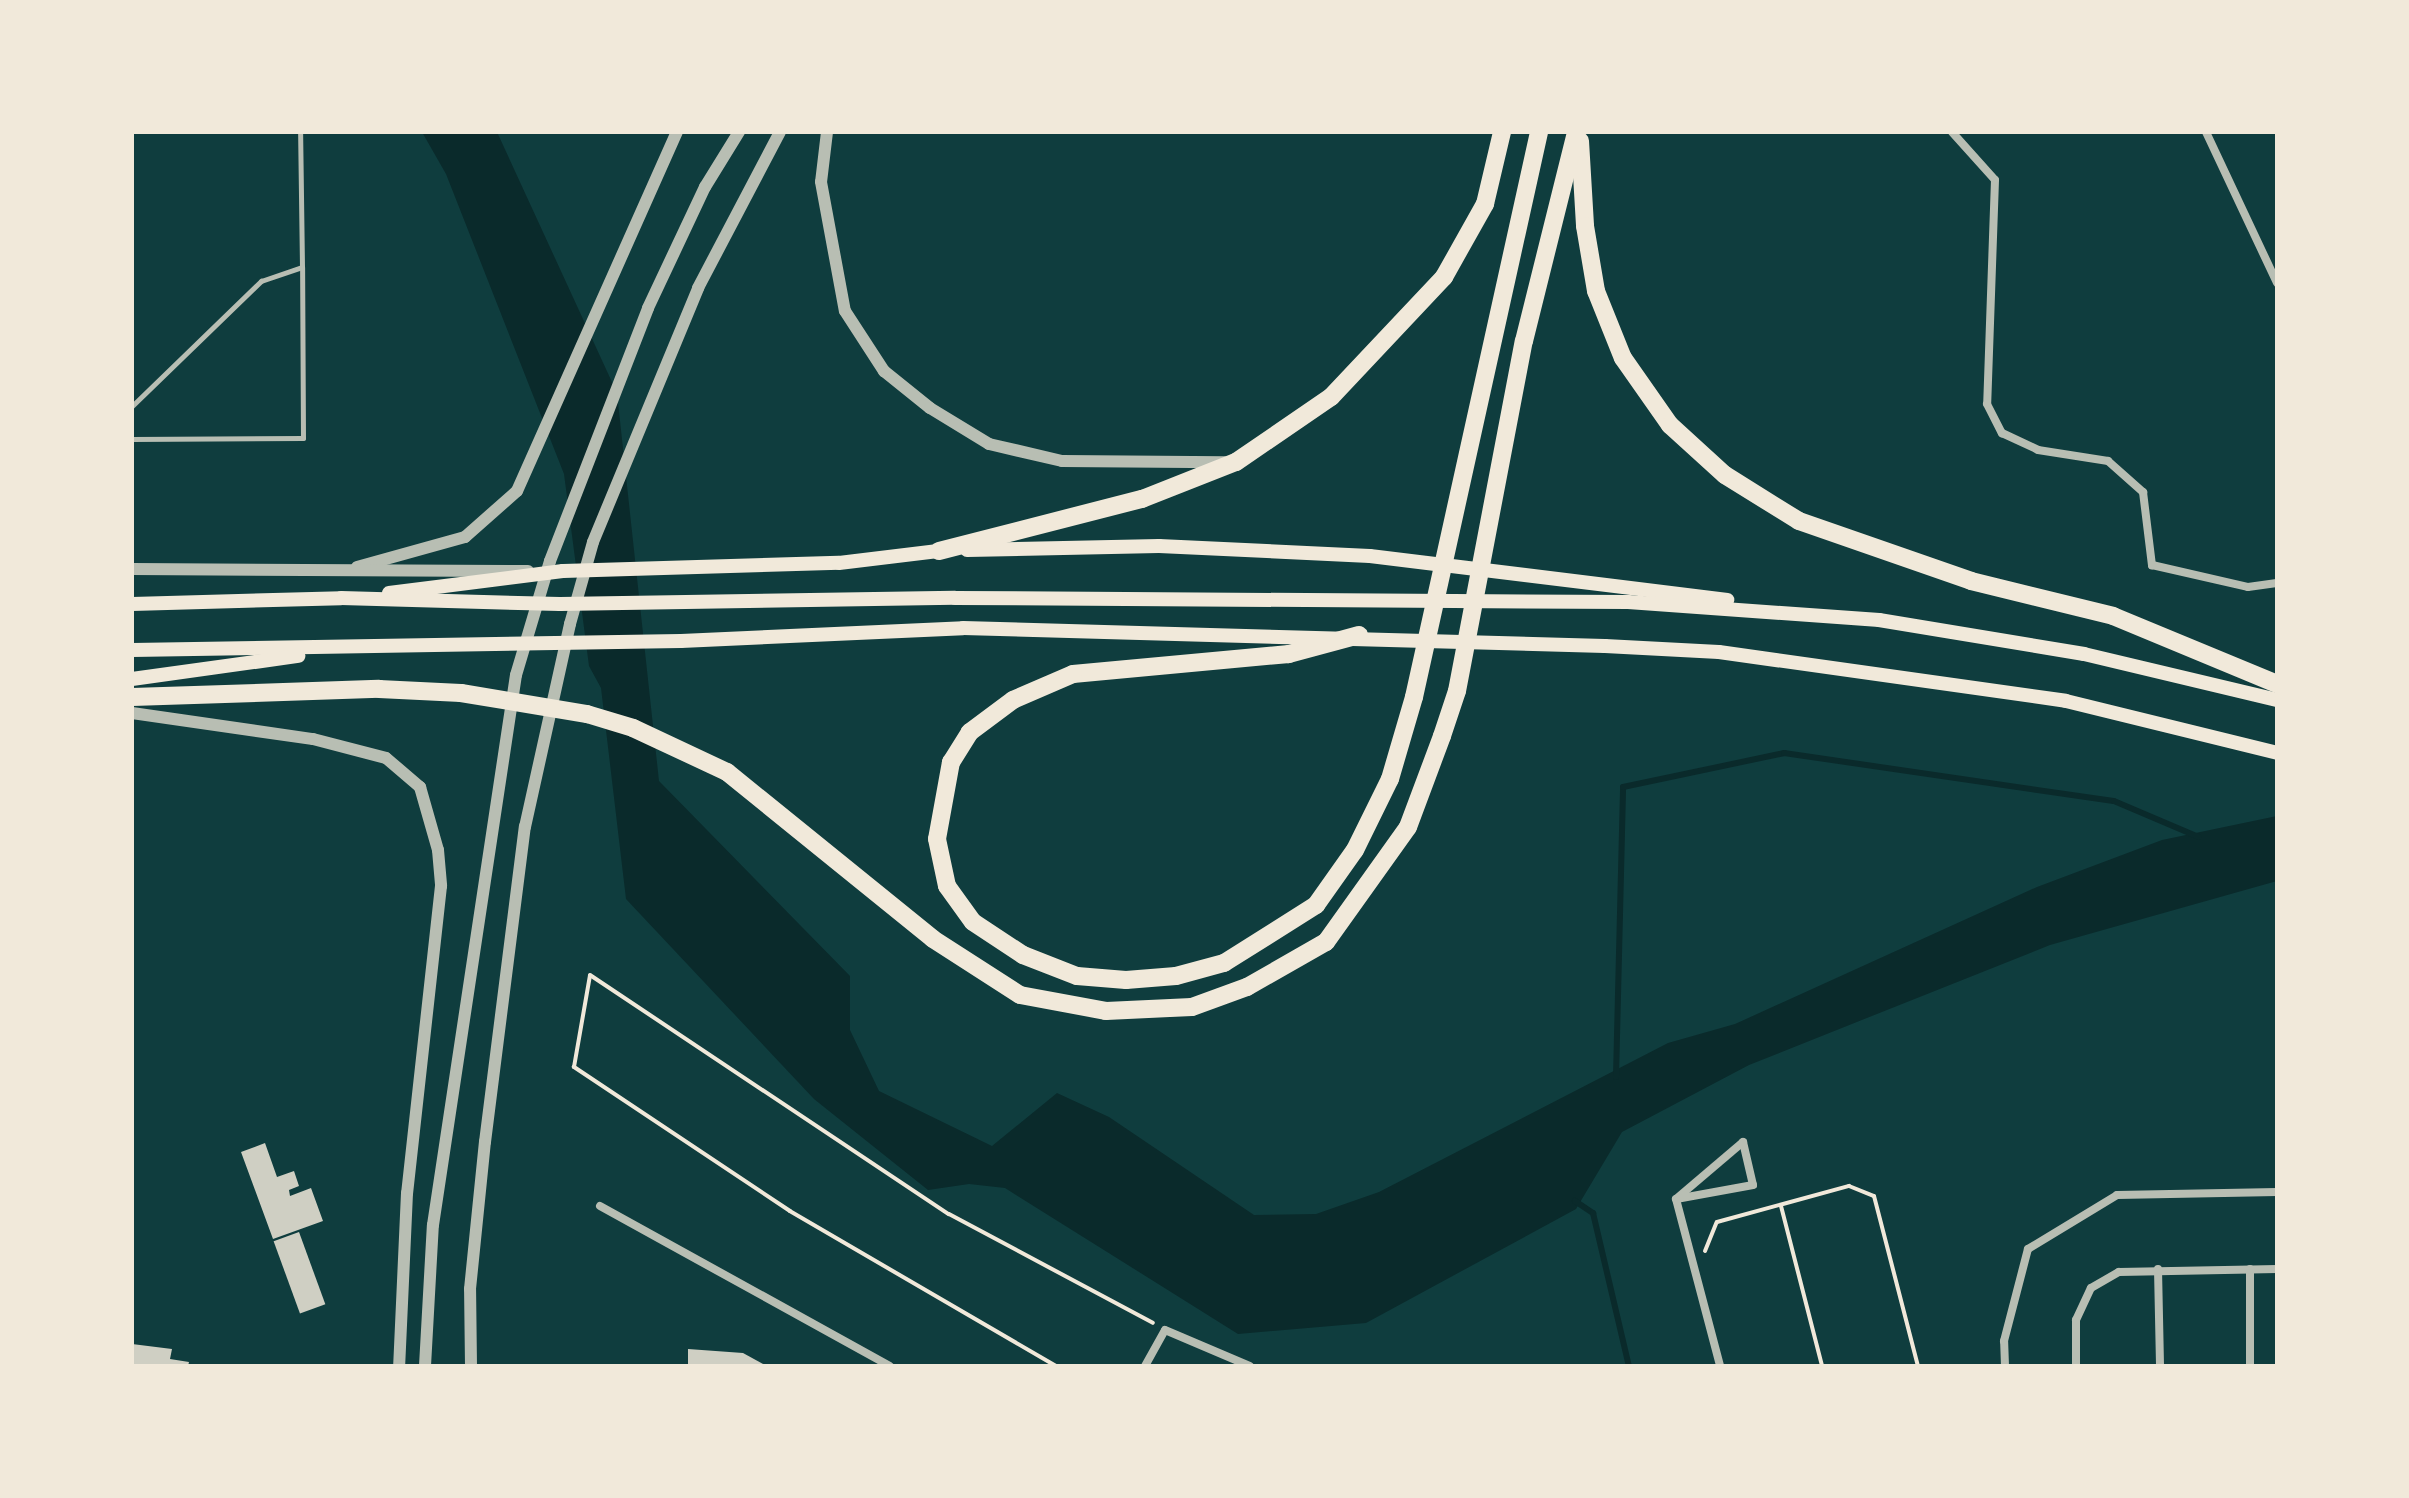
<!DOCTYPE html>
<style>
body{margin:0}
#map{position:relative;width:2409px;height:1498px;overflow:hidden;background:#0f3d3e;font-family:"Titillium Web",sans-serif}
div>[style]{position:absolute}
[style*='--x']{left:calc(var(--x)*1px);top:calc(var(--y)*1px);width:calc(var(--w)*1px);rotate:calc(var(--a)*1deg)}
.water>*{inset:0;background:#0a2a2b}
.stream>*{height:6px;margin:-3px;padding:0 3px;transform-origin:3px;border-radius:3px;background:#0a2a2b}
.building>*{inset:0;background:#cfcfc3;transform-origin:0 0}
.path>*{height:4px;margin:-2px;padding:0 2px;transform-origin:2px;border-radius:2px;background:#f1e9da}
.service>*{height:5px;margin:-2.5px;padding:0 2.5px;transform-origin:2.5px;border-radius:2.5px;background:#b8beb3}
.minor>*{height:8px;margin:-4px;padding:0 4px;transform-origin:4px;border-radius:4px;background:#b8beb3}
.tertiary>*{height:12px;margin:-6px;padding:0 6px;transform-origin:6px;border-radius:6px;background:#b8beb3}
.primary>*{height:14px;margin:-7px;padding:0 7px;transform-origin:7px;border-radius:7px;background:#f1e9da}
.motorway>*{height:18px;margin:-9px;padding:0 9px;transform-origin:9px;border-radius:9px;background:#f1e9da}
span{translate:-50% -50%;white-space:nowrap;text-align:center;line-height:1.15;-webkit-text-stroke:6px #f1e9da;paint-order:stroke}
.frame{position:absolute;inset:0;border:134px solid #f1e9da;pointer-events:none}
</style>
<div id="map">
<div class="water">
<i style="clip-path:polygon(422px 132px,497px 132px,617px 393px,659px 781px,850px 976px,850px 1030px,879px 1091px,992px 1146px,1057px 1093px,1109px 1117px,1254px 1215px,1316px 1214px,1379px 1192px,1668px 1043px,1735px 1024px,2037px 887px,2162px 840px,2277px 816px,2277px 881px,2050px 945px,1749px 1065px,1622px 1132px,1576px 1209px,1366px 1323px,1238px 1334px,1005px 1188px,969px 1184px,928px 1190px,814px 1099px,626px 899px,601px 688px,589px 666px,564px 474px,446px 174px)"></i>
</div>
<div class="stream">
<i style="--x:1616;--y:1077;--w:290;--a:-88.6"></i>
<i style="--x:1623;--y:787;--w:165;--a:-11.9"></i>
<i style="--x:1784;--y:753;--w:333;--a:8.3"></i>
<i style="--x:2114;--y:801;--w:92;--a:23"></i>
<i style="--x:1575;--y:1201;--w:22;--a:34"></i>
<i style="--x:1593;--y:1213;--w:157;--a:76.8"></i>
</div>
<div class="building">
<i style="clip-path:polygon(265px 1143px,277px 1177px,294px 1171px,299px 1186px,289px 1190px,290px 1196px,311px 1188px,323px 1221px,273px 1239px,241px 1152px)"></i>
<i style="left:299px;top:1232px;width:77px;height:27px;rotate:70deg"></i>
<i style="clip-path:polygon(132px 1344px,172px 1349px,170px 1359px,189px 1362px,188px 1366px,132px 1366px)"></i>
<i style="clip-path:polygon(688px 1349px,743px 1353px,767px 1366px,688px 1366px)"></i>
</div>
<div class="path">
<i style="--x:1781;--y:1206;--w:165;--a:75.6"></i>
<i style="--x:1705;--y:1251;--w:31;--a:-68"></i>
<i style="--x:1717;--y:1222;--w:137;--a:-15.3"></i>
<i style="--x:1849;--y:1186;--w:27;--a:22"></i>
<i style="--x:1874;--y:1196;--w:176;--a:75.5"></i>
<i style="--x:1056;--y:1366;--w:308;--a:-149.8"></i>
<i style="--x:790;--y:1211;--w:260;--a:-146.3"></i>
<i style="--x:574;--y:1067;--w:93;--a:-80.1"></i>
<i style="--x:590;--y:975;--w:431;--a:33.7"></i>
<i style="--x:949;--y:1214;--w:231;--a:28.1"></i>
</div>
<div class="service">
<i style="--x:132;--y:406;--w:180;--a:-44.1"></i>
<i style="--x:261;--y:281;--w:43;--a:-18.9"></i>
<i style="--x:302;--y:267;--w:135;--a:-90.8"></i>
<i style="--x:132;--y:439;--w:171;--a:-0.3"></i>
<i style="--x:303;--y:438;--w:171;--a:-90.3"></i>
</div>
<div class="minor">
<i style="--x:1952;--y:132;--w:64;--a:48.1"></i>
<i style="--x:1995;--y:180;--w:224;--a:92"></i>
<i style="--x:1987;--y:404;--w:33;--a:63"></i>
<i style="--x:2002;--y:433;--w:40;--a:25"></i>
<i style="--x:2038;--y:450;--w:71;--a:8.9"></i>
<i style="--x:2108;--y:461;--w:47;--a:41.5"></i>
<i style="--x:2143;--y:492;--w:74;--a:83"></i>
<i style="--x:2152;--y:565;--w:98;--a:12.9"></i>
<i style="--x:2248;--y:587;--w:29;--a:-8"></i>
<i style="--x:2206;--y:132;--w:167;--a:64.8"></i>
<i style="--x:1743;--y:1142;--w:44;--a:76.9"></i>
<i style="--x:1753;--y:1185;--w:78;--a:169.7"></i>
<i style="--x:1676;--y:1199;--w:88;--a:-40.4"></i>
<i style="--x:1676;--y:1199;--w:173;--a:75.2"></i>
<i style="--x:600;--y:1206;--w:331;--a:28.9"></i>
<i style="--x:2158;--y:1269;--w:97;--a:88.8"></i>
<i style="--x:2250;--y:1269;--w:97;--a:90"></i>
<i style="--x:1145;--y:1366;--w:41;--a:-60.9"></i>
<i style="--x:1165;--y:1330;--w:92;--a:23"></i>
<i style="--x:2005;--y:1366;--w:25;--a:-92"></i>
<i style="--x:2004;--y:1341;--w:95;--a:-75.4"></i>
<i style="--x:2028;--y:1249;--w:104;--a:-31.2"></i>
<i style="--x:2117;--y:1195;--w:160;--a:-1.1"></i>
<i style="--x:2076;--y:1366;--w:46;--a:-90"></i>
<i style="--x:2076;--y:1320;--w:35;--a:-65"></i>
<i style="--x:2091;--y:1288;--w:32;--a:-30"></i>
<i style="--x:2119;--y:1272;--w:158;--a:-1.1"></i>
</div>
<div class="tertiary">
<i style="--x:827;--y:132;--w:50;--a:96.8"></i>
<i style="--x:821;--y:182;--w:131;--a:79.5"></i>
<i style="--x:845;--y:311;--w:72;--a:57"></i>
<i style="--x:884;--y:371;--w:59;--a:38.8"></i>
<i style="--x:930;--y:408;--w:69;--a:31.4"></i>
<i style="--x:989;--y:444;--w:75;--a:13.1"></i>
<i style="--x:1062;--y:461;--w:163;--a:0.4"></i>
<i style="--x:357;--y:567;--w:112;--a:-15.5"></i>
<i style="--x:465;--y:537;--w:69;--a:-41.5"></i>
<i style="--x:517;--y:491;--w:393;--a:-66"></i>
<i style="--x:132;--y:569;--w:396;--a:0.3"></i>
<i style="--x:132;--y:713;--w:183;--a:8.2"></i>
<i style="--x:313;--y:739;--w:75;--a:14.6"></i>
<i style="--x:386;--y:758;--w:45;--a:40.5"></i>
<i style="--x:420;--y:787;--w:66;--a:74.1"></i>
<i style="--x:438;--y:850;--w:36;--a:85"></i>
<i style="--x:441;--y:886;--w:309;--a:96.3"></i>
<i style="--x:407;--y:1193;--w:173;--a:92.6"></i>
<i style="--x:425;--y:1366;--w:141;--a:-86.8"></i>
<i style="--x:433;--y:1225;--w:556;--a:-81.42"></i>
<i style="--x:516;--y:675;--w:119;--a:-73.4"></i>
<i style="--x:550;--y:561;--w:271;--a:-68.8"></i>
<i style="--x:648;--y:308;--w:134;--a:-64.8"></i>
<i style="--x:705;--y:187;--w:65;--a:-58.3"></i>
<i style="--x:471;--y:1366;--w:77;--a:-90.7"></i>
<i style="--x:470;--y:1289;--w:148;--a:-84.2"></i>
<i style="--x:485;--y:1142;--w:318;--a:-82.8"></i>
<i style="--x:525;--y:827;--w:208;--a:-77.5"></i>
<i style="--x:570;--y:624;--w:85;--a:-74.3"></i>
<i style="--x:593;--y:542;--w:275;--a:-67.5"></i>
<i style="--x:698;--y:288;--w:176;--a:-62.3"></i>
</div>
<div class="primary">
<i style="--x:967;--y:550;--w:192;--a:-1.2"></i>
<i style="--x:1159;--y:546;--w:211;--a:2.7"></i>
<i style="--x:1370;--y:556;--w:360;--a:7"></i>
<i style="--x:389;--y:593;--w:175;--a:-7.2"></i>
<i style="--x:563;--y:571;--w:276;--a:-1.7"></i>
<i style="--x:839;--y:563;--w:108;--a:-6.9"></i>
<i style="--x:132;--y:604;--w:209;--a:-1.6"></i>
<i style="--x:341;--y:598;--w:219;--a:1.6"></i>
<i style="--x:560;--y:604;--w:395;--a:-0.9"></i>
<i style="--x:955;--y:598;--w:673;--a:0.34"></i>
<i style="--x:1628;--y:602;--w:252;--a:4.1"></i>
<i style="--x:1879;--y:620;--w:208;--a:9.4"></i>
<i style="--x:2084;--y:654;--w:198;--a:13.4"></i>
<i style="--x:132;--y:650;--w:549;--a:-0.94"></i>
<i style="--x:681;--y:641;--w:282;--a:-2.6"></i>
<i style="--x:963;--y:628;--w:642;--a:1.61"></i>
<i style="--x:1605;--y:646;--w:114;--a:3"></i>
<i style="--x:1719;--y:652;--w:350;--a:8"></i>
<i style="--x:2066;--y:701;--w:217;--a:13.8"></i>
<i style="--x:132;--y:679;--w:168;--a:-7.9"></i>
</div>
<div class="motorway">
<i style="--x:1580;--y:141;--w:85;--a:86.6"></i>
<i style="--x:1585;--y:226;--w:66;--a:80.4"></i>
<i style="--x:1596;--y:291;--w:72;--a:68.1"></i>
<i style="--x:1623;--y:358;--w:82;--a:55"></i>
<i style="--x:1670;--y:425;--w:74;--a:42.3"></i>
<i style="--x:1725;--y:475;--w:87;--a:31.9"></i>
<i style="--x:1799;--y:521;--w:182;--a:19.2"></i>
<i style="--x:1971;--y:581;--w:146;--a:13.8"></i>
<i style="--x:2113;--y:616;--w:178;--a:22.5"></i>
<i style="--x:939;--y:551;--w:210;--a:-14.4"></i>
<i style="--x:1142;--y:499;--w:101;--a:-21.5"></i>
<i style="--x:1236;--y:462;--w:115;--a:-34.4"></i>
<i style="--x:1331;--y:397;--w:165;--a:-46.7"></i>
<i style="--x:1444;--y:277;--w:84;--a:-60.7"></i>
<i style="--x:1485;--y:204;--w:74;--a:-76.7"></i>
<i style="--x:1359;--y:635;--w:73;--a:164.8"></i>
<i style="--x:1289;--y:654;--w:217;--a:174.7"></i>
<i style="--x:1073;--y:674;--w:65;--a:156.6"></i>
<i style="--x:1013;--y:700;--w:54;--a:143.3"></i>
<i style="--x:970;--y:732;--w:36;--a:122"></i>
<i style="--x:951;--y:762;--w:78;--a:100.3"></i>
<i style="--x:937;--y:839;--w:48;--a:78"></i>
<i style="--x:947;--y:886;--w:44;--a:54.2"></i>
<i style="--x:973;--y:922;--w:60;--a:33.4"></i>
<i style="--x:1023;--y:955;--w:58;--a:21.3"></i>
<i style="--x:1077;--y:976;--w:49;--a:4.7"></i>
<i style="--x:1126;--y:980;--w:50;--a:-4.6"></i>
<i style="--x:1176;--y:976;--w:50;--a:-15.2"></i>
<i style="--x:1224;--y:963;--w:109;--a:-32.2"></i>
<i style="--x:1316;--y:905;--w:67;--a:-54.7"></i>
<i style="--x:1355;--y:850;--w:79;--a:-63.8"></i>
<i style="--x:1390;--y:779;--w:85;--a:-73.7"></i>
<i style="--x:1414;--y:697;--w:579;--a:-77.52"></i>
<i style="--x:132;--y:697;--w:247;--a:-1.9"></i>
<i style="--x:379;--y:689;--w:82;--a:2.8"></i>
<i style="--x:461;--y:693;--w:128;--a:9.5"></i>
<i style="--x:587;--y:714;--w:48;--a:16.9"></i>
<i style="--x:633;--y:728;--w:104;--a:25.1"></i>
<i style="--x:727;--y:772;--w:265;--a:39"></i>
<i style="--x:933;--y:939;--w:103;--a:32.8"></i>
<i style="--x:1020;--y:995;--w:87;--a:10.5"></i>
<i style="--x:1106;--y:1011;--w:86;--a:-2.7"></i>
<i style="--x:1192;--y:1007;--w:59;--a:-20"></i>
<i style="--x:1247;--y:987;--w:91;--a:-29.7"></i>
<i style="--x:1326;--y:942;--w:141;--a:-54.5"></i>
<i style="--x:1408;--y:827;--w:97;--a:-69.5"></i>
<i style="--x:1442;--y:736;--w:47;--a:-71.6"></i>
<i style="--x:1457;--y:691;--w:356;--a:-79.2"></i>
<i style="--x:1524;--y:341;--w:215;--a:-76"></i>
</div>
<div class="frame"></div>
</div>
